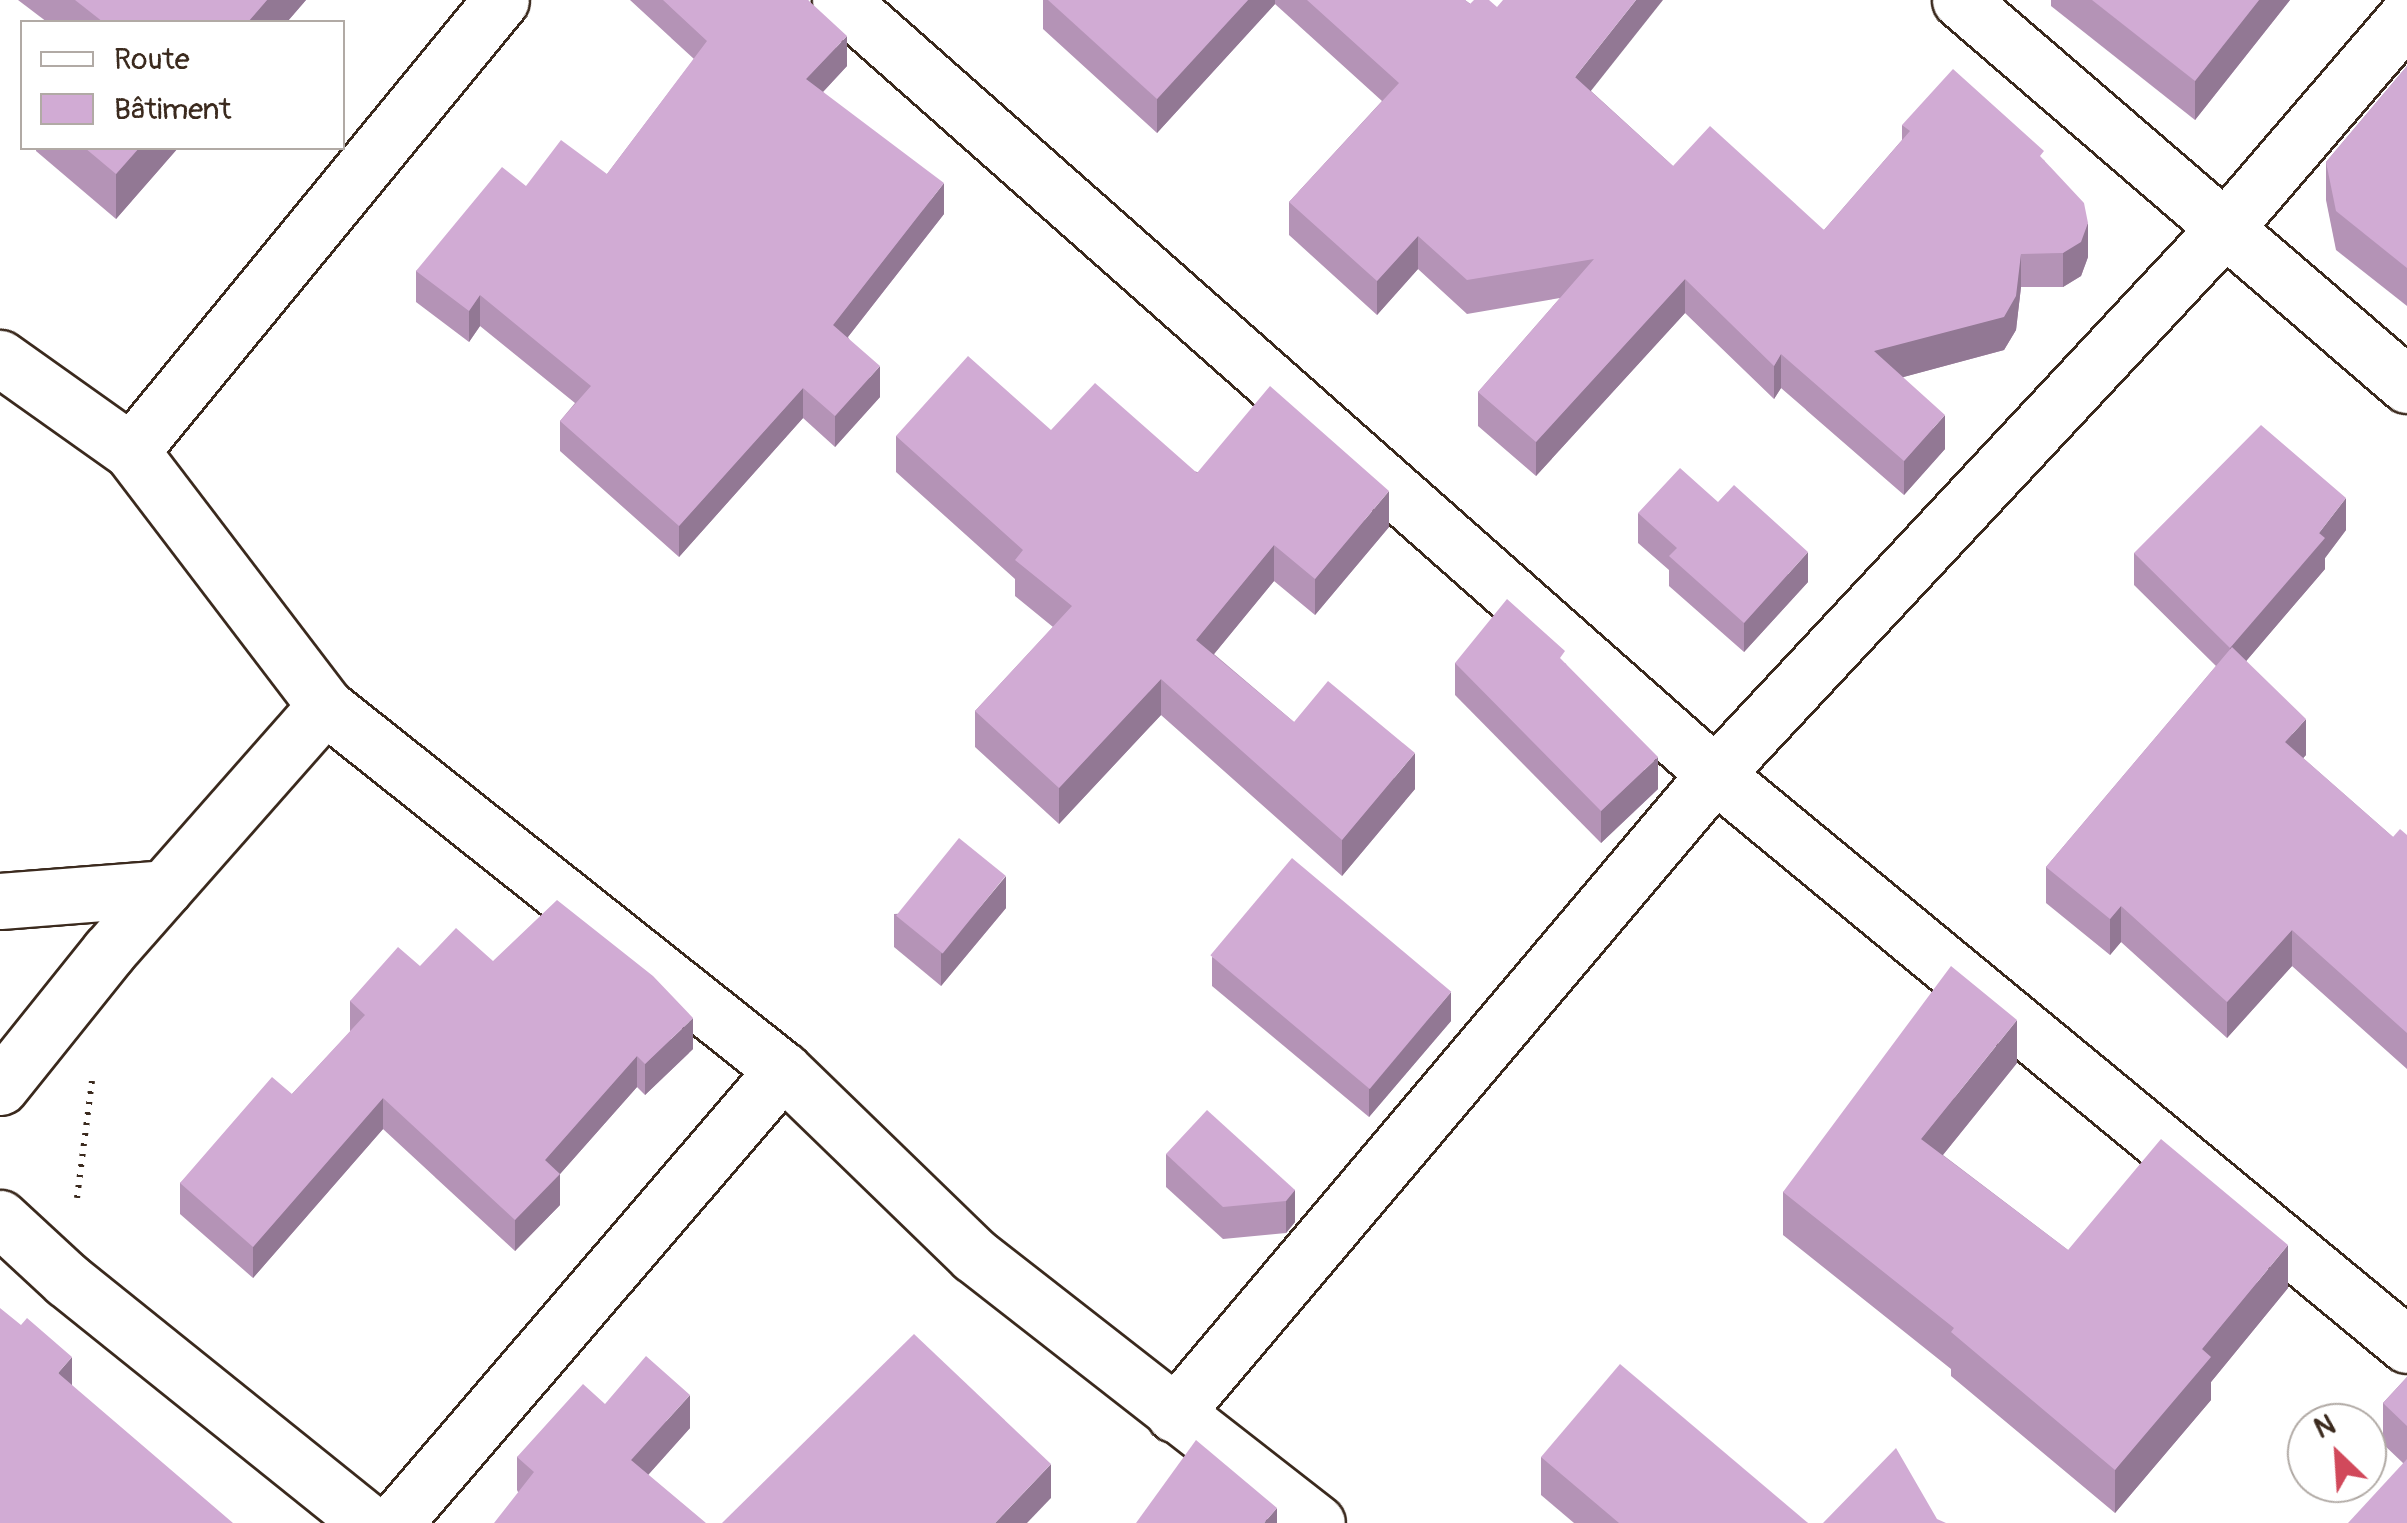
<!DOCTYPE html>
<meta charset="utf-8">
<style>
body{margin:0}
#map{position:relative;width:2407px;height:1523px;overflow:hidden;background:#fff;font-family:Pangolin,sans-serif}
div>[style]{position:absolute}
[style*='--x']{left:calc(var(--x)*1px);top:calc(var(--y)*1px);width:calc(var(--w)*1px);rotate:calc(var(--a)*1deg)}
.path>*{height:6px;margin-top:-3px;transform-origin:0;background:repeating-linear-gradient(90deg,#3b2a1e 0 2.5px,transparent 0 10.5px)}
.roads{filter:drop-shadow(2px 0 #3b2a1e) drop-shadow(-2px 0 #3b2a1e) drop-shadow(0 2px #3b2a1e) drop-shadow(0 -2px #3b2a1e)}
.minor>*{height:55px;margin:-27.5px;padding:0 27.5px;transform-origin:27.5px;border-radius:27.5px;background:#fff}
.wall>*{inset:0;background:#b493b6}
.shaded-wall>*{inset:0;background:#927894}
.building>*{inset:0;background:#d1abd4;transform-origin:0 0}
span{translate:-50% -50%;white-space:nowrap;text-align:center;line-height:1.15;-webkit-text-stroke:8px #fff;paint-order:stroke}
.legend{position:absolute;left:20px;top:20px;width:325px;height:130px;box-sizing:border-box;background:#fff;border:2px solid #b1aaa5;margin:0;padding:12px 18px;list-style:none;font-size:30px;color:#3b2a1e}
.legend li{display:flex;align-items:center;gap:20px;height:50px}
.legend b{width:50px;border:2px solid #b1aaa5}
.north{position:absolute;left:2287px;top:1403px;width:100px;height:100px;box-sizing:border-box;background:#fff;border:2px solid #b1aaa5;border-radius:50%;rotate:335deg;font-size:28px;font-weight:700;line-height:40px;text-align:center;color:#3b2a1e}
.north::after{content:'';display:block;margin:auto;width:35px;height:45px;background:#d1495b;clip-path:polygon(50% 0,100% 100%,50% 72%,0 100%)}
</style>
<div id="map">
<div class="path">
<i style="--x:77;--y:1198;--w:118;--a:-82.7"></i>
</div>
<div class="roads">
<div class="minor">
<i style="--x:840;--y:0;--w:1168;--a:41.5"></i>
<i style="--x:1715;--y:774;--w:897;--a:39.53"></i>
<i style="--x:1960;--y:0;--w:590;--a:40.74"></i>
<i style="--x:0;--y:358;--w:161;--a:35.4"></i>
<i style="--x:131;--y:451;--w:320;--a:52.7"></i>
<i style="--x:325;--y:706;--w:585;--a:38.48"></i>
<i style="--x:783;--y:1070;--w:266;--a:44.1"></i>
<i style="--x:974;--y:1255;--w:435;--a:38"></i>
<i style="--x:131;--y:451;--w:583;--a:-50.63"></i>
<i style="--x:0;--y:901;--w:165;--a:-4.5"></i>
<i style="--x:0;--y:1087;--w:174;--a:-51.3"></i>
<i style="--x:109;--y:951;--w:327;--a:-48.6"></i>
<i style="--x:0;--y:1218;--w:91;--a:42.8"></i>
<i style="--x:67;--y:1280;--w:388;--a:38.8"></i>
<i style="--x:1174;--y:1414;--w:838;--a:-49.79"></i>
<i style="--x:1715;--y:774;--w:746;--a:-46.96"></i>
<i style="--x:2224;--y:229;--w:281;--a:-49.3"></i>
<i style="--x:394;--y:1523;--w:597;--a:-49.35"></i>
</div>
</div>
<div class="wall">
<i style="clip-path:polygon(18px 0,306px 0,287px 22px,47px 22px)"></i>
<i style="clip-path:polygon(630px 0,808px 0,847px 66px,823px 92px,944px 214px,848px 337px,880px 397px,835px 447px,803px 418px,679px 557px,560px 451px,560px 421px,575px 403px,480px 326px,469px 342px,416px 302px,416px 271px,526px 186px,607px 174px,694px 59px)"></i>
<i style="clip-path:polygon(1043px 0,1465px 0,1591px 91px,1673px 166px,1824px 230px,1902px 140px,1902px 125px,2044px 160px,2088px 257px,2081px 276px,2063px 287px,2021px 287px,2016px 330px,2004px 350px,1903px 377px,1945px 449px,1904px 495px,1781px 388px,1774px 399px,1685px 313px,1536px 476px,1478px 426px,1478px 392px,1560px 298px,1467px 314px,1418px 269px,1377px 315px,1289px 235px,1289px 202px,1382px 101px,1275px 4px,1157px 133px,1043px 29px)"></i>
<i style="clip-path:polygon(2051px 0,2290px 0,2195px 120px,2051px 6px)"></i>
<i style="clip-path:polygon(2407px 66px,2407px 306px,2336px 250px,2326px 200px,2326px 162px)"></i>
<i style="clip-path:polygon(36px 148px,178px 148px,116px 219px,36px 151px)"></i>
<i style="clip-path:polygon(1051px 430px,1389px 527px,1315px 615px,1274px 581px,1214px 654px,1294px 722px,1415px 789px,1342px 876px,1161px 715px,1059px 824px,975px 747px,975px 711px,1053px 627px,1015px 596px,1015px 579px,896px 472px,896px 436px)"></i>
<i style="clip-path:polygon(1638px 513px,1808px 582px,1744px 652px,1669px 586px,1669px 570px,1638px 543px)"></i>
<i style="clip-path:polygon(2346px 530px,2325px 558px,2325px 569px,2246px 661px,2306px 755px,2303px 758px,2393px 837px,2407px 835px,2407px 1069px,2292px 966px,2227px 1038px,2121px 942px,2110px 955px,2046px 903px,2046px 867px,2216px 666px,2134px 585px,2134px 553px)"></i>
<i style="clip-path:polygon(1455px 663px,1565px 663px,1658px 789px,1601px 843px,1455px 695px)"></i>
<i style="clip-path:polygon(1006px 908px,941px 986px,894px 947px,894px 914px)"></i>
<i style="clip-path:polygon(1212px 957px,1451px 1021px,1369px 1117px,1212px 986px)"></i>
<i style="clip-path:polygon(493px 961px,693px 1049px,645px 1095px,637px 1087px,560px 1174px,560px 1205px,515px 1251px,383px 1129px,253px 1278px,180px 1214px,180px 1183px,292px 1094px,350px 1032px,350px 1001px,420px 966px)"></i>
<i style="clip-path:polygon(2017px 1063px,1943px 1155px,2068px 1250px,2288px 1288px,2211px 1382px,2211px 1400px,2115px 1513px,1951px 1376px,1951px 1369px,1783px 1235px,1783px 1192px)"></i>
<i style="clip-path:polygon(1166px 1154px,1295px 1190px,1295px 1222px,1286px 1233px,1223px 1239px,1166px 1187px)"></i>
<i style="clip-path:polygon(2407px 1377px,2407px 1523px,2403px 1463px,2383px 1444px,2383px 1403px)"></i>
<i style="clip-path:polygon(605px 1404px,690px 1428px,648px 1475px,518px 1492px,517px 1490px,517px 1457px)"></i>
<i style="clip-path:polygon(1541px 1457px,1808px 1523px,1574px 1523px,1541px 1495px)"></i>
</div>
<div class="shaded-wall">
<i style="clip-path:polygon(267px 0,306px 0,287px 22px,248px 22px)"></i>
<i style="clip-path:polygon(1248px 0,1275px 0,1275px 4px,1157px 133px,1157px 99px)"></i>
<i style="clip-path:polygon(1636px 0,1663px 0,1575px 111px,1575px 77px)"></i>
<i style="clip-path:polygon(2259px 0,2290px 0,2195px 120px,2195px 81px)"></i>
<i style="clip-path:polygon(847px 36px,847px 66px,806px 110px,806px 79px)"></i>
<i style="clip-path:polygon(139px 148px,178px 148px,116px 219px,116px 174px)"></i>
<i style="clip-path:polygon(944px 183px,944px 214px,833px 356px,833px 325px)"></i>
<i style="clip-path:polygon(2088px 223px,2088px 257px,2081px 276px,2063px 287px,2063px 253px)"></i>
<i style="clip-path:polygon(1418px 236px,1418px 269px,1377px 315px,1377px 281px)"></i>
<i style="clip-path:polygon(2021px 254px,2021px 287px,2016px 330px,2004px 350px,1874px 385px,1874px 351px)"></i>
<i style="clip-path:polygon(1685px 279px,1685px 313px,1536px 476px,1536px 442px)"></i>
<i style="clip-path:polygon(480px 295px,480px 326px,469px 342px,469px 311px)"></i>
<i style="clip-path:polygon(1781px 354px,1781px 388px,1774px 399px,1774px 366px)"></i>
<i style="clip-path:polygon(880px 366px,880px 397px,835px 447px,835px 416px)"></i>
<i style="clip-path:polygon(803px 388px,803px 418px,679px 557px,679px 526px)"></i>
<i style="clip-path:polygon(1945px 415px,1945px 449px,1904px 495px,1904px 461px)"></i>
<i style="clip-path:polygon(1389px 491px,1389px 527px,1315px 615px,1315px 579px)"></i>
<i style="clip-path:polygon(2346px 498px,2346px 530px,2325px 558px,2325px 569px,2230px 680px,2230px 648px)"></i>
<i style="clip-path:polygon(1274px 545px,1274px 581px,1196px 676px,1196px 640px)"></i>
<i style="clip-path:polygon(1808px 552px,1808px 582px,1744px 652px,1744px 623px)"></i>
<i style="clip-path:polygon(1161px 679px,1161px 715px,1059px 824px,1059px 788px)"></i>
<i style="clip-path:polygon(2306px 719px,2306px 755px,2285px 778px,2285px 742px)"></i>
<i style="clip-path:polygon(1415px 753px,1415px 789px,1342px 876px,1342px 840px)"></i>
<i style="clip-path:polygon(1658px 757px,1658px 789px,1601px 843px,1601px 811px)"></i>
<i style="clip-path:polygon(1006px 876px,1006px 908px,941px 986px,941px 954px)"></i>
<i style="clip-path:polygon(2121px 906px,2121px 942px,2110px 955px,2110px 919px)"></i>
<i style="clip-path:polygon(2292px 930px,2292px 966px,2227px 1038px,2227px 1002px)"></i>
<i style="clip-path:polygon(1451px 992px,1451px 1021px,1369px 1117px,1369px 1088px)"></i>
<i style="clip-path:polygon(693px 1018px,693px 1049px,645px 1095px,645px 1064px)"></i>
<i style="clip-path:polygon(2017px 1020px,2017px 1063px,1921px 1182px,1921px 1139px)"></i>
<i style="clip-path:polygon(637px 1056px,637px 1087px,560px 1174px,560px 1205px,515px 1251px,515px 1220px,545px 1160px)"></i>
<i style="clip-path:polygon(383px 1098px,383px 1129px,253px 1278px,253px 1247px)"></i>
<i style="clip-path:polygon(1295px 1190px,1295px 1222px,1286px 1233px,1286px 1201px)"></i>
<i style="clip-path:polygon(2288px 1245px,2288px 1288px,2211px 1382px,2211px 1400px,2115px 1513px,2115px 1470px,2202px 1349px)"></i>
<i style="clip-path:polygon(72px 1357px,72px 1394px,58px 1373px)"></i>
<i style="clip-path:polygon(690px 1395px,690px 1428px,631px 1494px,631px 1460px)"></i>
<i style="clip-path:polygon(1051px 1464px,1051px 1498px,1027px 1523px,995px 1523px)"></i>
<i style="clip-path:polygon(1277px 1508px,1277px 1523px,1264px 1523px)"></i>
</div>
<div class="building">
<i style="clip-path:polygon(75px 0,267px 0,248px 22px,103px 22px)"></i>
<i style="clip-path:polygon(663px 0,808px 0,847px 36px,806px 79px,944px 183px,833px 325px,880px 366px,835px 416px,803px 388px,679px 526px,560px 421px,591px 386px,480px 295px,469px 311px,416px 271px,502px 167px,526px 186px,561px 140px,607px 174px,707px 41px)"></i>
<i style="clip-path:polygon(1048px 0,1248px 0,1157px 99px)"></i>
<i style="clip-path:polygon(1307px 0,1465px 0,1470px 4px,1474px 0,1489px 0,1497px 7px,1503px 0,1636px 0,1575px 77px,1673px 166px,1710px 126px,1824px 230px,1910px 131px,1902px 125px,1953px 69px,2044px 151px,2040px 156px,2084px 203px,2088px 223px,2081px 242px,2063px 253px,2021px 254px,2016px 296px,2004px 317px,1874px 351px,1945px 415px,1904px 461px,1781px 354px,1774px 366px,1685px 279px,1536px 442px,1478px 392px,1594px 259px,1467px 280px,1418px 236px,1377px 281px,1289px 202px,1399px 83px)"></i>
<i style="clip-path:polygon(2092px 0,2259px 0,2195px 81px)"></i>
<i style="clip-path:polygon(2407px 66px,2407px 268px,2336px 211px,2326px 162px)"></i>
<i style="clip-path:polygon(85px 148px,139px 148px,116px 174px)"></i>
<i style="clip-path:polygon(968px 356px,1051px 430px,1095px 383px,1197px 473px,1270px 386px,1389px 491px,1315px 579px,1274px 545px,1196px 640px,1294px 722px,1328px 681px,1415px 753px,1342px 840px,1161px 679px,1059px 788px,975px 711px,1072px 606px,1015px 560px,1023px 550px,896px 436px)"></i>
<i style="clip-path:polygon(2261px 425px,2346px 498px,2319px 533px,2325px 538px,2230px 648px,2134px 553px)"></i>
<i style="clip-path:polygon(1680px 468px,1718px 502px,1734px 485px,1808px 552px,1744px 623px,1669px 556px,1677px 548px,1638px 513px)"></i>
<i style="clip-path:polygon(1507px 599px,1565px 651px,1560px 658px,1658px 757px,1601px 811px,1455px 663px)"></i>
<i style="clip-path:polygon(2232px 647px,2306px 719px,2285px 742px,2393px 837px,2400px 829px,2407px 835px,2407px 1033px,2292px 930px,2227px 1002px,2121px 906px,2110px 919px,2046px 867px)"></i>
<i style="left:959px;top:838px;width:60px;height:100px;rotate:39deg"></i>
<i style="left:1292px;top:858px;width:208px;height:127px;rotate:40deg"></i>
<i style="clip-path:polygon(557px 900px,653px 976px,693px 1018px,645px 1064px,637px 1056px,545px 1160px,560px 1174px,515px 1220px,383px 1098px,253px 1247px,180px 1183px,272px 1077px,292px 1094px,365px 1015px,350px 1001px,398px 947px,420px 966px,456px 928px,493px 961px)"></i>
<i style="clip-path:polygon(1951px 966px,2017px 1020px,1921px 1139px,2068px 1250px,2161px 1139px,2288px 1245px,2202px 1349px,2211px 1357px,2115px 1470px,1951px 1332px,1954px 1328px,1783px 1192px)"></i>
<i style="clip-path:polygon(1207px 1110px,1295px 1190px,1286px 1201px,1223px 1207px,1166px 1154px)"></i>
<i style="clip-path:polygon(0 1308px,21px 1325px,27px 1318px,72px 1357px,58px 1373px,233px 1523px,0 1523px)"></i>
<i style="clip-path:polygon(914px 1334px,1051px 1464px,995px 1523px,722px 1523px)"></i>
<i style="clip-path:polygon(646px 1356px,690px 1395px,631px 1460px,706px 1523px,494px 1523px,534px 1472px,517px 1457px,583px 1384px,605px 1404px)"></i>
<i style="clip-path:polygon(1620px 1364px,1808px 1523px,1619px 1523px,1541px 1457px)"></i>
<i style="clip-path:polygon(2407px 1377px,2407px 1426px,2383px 1403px)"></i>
<i style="clip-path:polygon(1196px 1440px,1277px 1508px,1264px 1523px,1136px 1523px)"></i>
<i style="clip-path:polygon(1896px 1448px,1937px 1519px,1946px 1523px,1823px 1523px)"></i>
<i style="clip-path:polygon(2407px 1459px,2407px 1523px,2348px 1523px)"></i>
</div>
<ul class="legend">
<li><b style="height:12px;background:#fff"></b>Route</li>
<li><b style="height:28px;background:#d1abd4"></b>Bâtiment</li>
</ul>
<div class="north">N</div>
</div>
